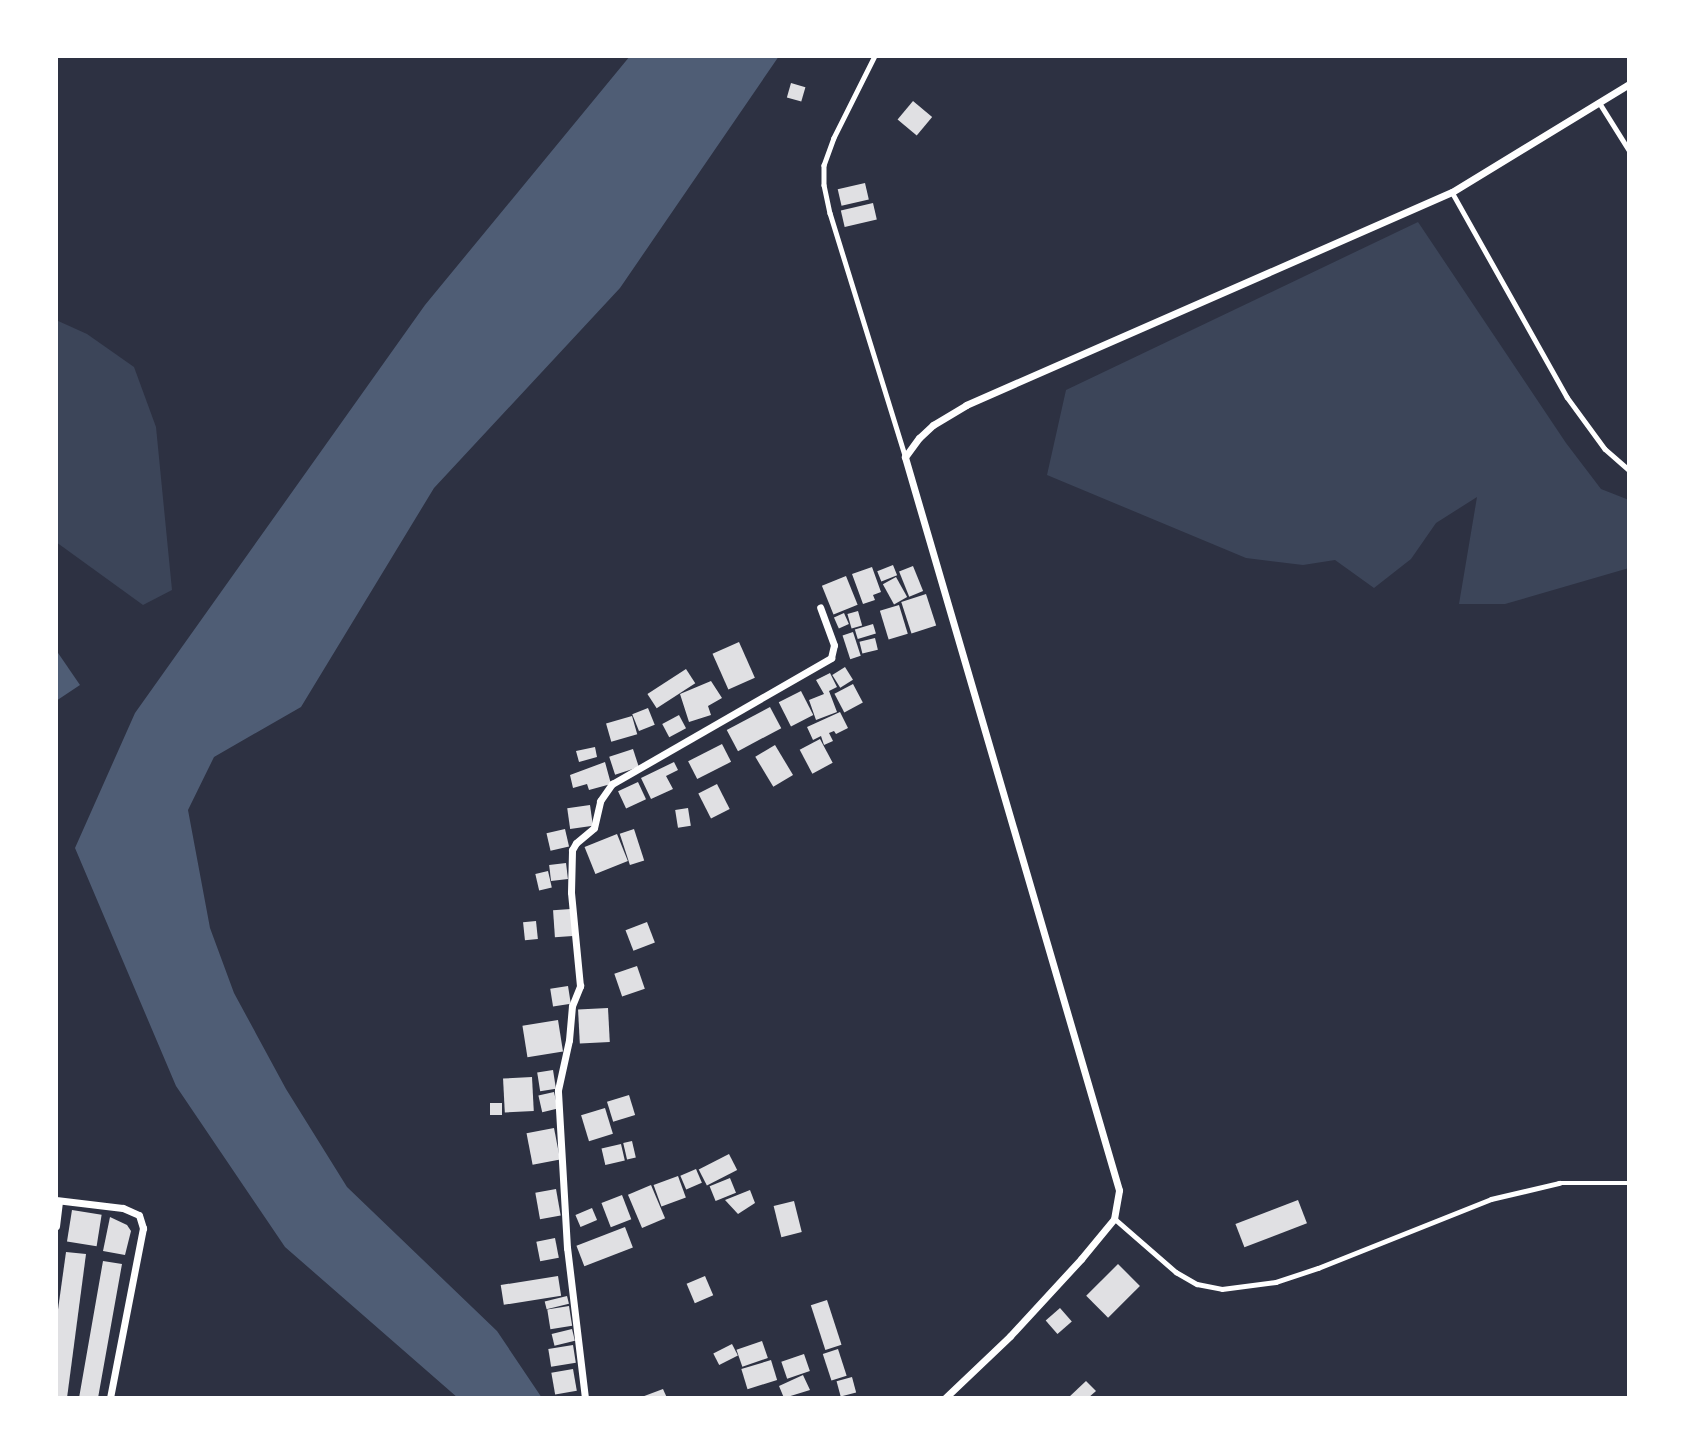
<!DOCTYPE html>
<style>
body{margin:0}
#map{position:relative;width:1685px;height:1454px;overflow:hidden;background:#2d3142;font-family:"PT Sans",sans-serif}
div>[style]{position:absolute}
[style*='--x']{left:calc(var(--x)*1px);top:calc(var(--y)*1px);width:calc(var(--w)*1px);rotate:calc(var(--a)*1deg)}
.green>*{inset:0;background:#3c4559}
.water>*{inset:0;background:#4f5d75}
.building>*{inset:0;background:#e0e0e3;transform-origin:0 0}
.service>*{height:4.5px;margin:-2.25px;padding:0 2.25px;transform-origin:2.25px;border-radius:2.25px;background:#fff}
.minor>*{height:7px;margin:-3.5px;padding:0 3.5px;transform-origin:3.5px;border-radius:3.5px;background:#fff}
span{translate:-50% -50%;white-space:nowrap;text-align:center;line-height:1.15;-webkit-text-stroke:7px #fff;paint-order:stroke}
.frame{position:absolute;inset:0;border:58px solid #fff;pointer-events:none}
</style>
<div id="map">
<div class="green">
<i style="clip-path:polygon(1418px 222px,1566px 443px,1601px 489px,1629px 500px,1629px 568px,1505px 604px,1459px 604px,1477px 497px,1436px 523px,1411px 559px,1374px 588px,1335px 560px,1303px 565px,1246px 558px,1047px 475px,1066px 390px)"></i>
<i style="clip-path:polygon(56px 320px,87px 334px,134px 367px,156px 427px,172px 590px,143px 605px,56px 542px)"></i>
</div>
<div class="water">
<i style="clip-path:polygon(630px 56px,779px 56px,620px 288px,434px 488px,301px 707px,214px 757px,188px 810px,210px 928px,234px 993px,286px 1089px,347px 1187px,497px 1331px,542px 1398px,458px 1398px,285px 1247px,176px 1086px,75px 848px,135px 713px,425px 305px)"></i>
<i style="clip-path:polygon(56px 650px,80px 685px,56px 701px)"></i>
</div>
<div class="building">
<i style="left:791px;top:83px;width:15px;height:15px;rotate:16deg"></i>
<i style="left:913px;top:101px;width:25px;height:24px;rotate:40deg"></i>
<i style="left:865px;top:183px;width:17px;height:28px;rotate:77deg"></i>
<i style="left:873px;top:203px;width:17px;height:33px;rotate:77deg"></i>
<i style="left:893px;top:565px;width:11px;height:17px;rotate:68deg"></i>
<i style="left:913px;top:566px;width:27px;height:15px;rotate:68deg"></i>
<i style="clip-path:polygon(872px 567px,881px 592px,873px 595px,875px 600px,863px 604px,852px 574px)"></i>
<i style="left:846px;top:576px;width:31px;height:26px;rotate:68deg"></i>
<i style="left:896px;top:577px;width:23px;height:15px;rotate:61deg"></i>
<i style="left:926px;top:594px;width:33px;height:26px;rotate:72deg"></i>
<i style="left:899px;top:605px;width:30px;height:20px;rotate:73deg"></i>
<i style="left:858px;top:611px;width:15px;height:11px;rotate:74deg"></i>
<i style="left:844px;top:613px;width:12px;height:11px;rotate:66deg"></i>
<i style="left:873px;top:624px;width:10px;height:19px;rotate:73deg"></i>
<i style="left:853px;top:632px;width:25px;height:11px;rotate:72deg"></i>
<i style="left:875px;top:638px;width:12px;height:16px;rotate:76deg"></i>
<i style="left:739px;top:642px;width:39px;height:29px;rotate:66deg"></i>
<i style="left:845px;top:667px;width:15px;height:15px;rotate:58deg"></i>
<i style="left:686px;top:669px;width:17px;height:46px;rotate:57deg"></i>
<i style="clip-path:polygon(830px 673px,837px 687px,829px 691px,837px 712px,816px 720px,809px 700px,824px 694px,816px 680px)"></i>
<i style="clip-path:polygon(711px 681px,722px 698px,708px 706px,711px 715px,689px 722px,680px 694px)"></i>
<i style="left:853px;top:684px;width:21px;height:21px;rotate:62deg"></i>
<i style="left:801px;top:691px;width:27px;height:25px;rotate:63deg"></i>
<i style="left:770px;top:707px;width:24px;height:49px;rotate:62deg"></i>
<i style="left:648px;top:708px;width:18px;height:17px;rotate:68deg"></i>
<i style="clip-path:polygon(840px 712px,848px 728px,836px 734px,834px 731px,829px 733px,833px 741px,824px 745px,821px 736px,813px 740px,807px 727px)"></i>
<i style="left:679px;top:715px;width:15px;height:19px;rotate:62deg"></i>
<i style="left:632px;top:716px;width:19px;height:27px;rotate:74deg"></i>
<i style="left:820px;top:739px;width:27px;height:23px;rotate:62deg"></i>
<i style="left:722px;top:744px;width:20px;height:38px;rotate:63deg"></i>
<i style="left:775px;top:745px;width:35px;height:23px;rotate:59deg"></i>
<i style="clip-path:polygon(595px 747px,597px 757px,579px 762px,576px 751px)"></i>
<i style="left:633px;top:749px;width:19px;height:25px;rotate:72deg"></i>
<i style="clip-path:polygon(605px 762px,611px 784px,589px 790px,587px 784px,573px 788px,570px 775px)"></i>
<i style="clip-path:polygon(674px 762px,678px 770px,666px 776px,673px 789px,651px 799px,641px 778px)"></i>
<i style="left:638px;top:782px;width:19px;height:22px;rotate:65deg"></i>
<i style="left:717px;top:784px;width:28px;height:21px;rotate:63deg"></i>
<i style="left:590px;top:805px;width:21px;height:23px;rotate:82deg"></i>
<i style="left:688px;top:808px;width:18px;height:13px;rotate:81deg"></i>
<i style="left:565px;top:829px;width:18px;height:19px;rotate:77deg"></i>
<i style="left:634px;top:829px;width:33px;height:15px;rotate:72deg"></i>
<i style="left:617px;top:834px;width:29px;height:35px;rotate:68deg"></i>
<i style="left:566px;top:863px;width:16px;height:17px;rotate:83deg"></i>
<i style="left:548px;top:871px;width:17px;height:13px;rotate:77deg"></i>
<i style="left:571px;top:909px;width:27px;height:18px;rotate:86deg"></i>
<i style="left:536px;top:921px;width:18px;height:13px;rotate:84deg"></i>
<i style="left:647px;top:922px;width:22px;height:23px;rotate:69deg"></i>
<i style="left:637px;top:966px;width:24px;height:24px;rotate:71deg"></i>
<i style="left:568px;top:986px;width:18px;height:18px;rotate:81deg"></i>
<i style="left:608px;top:1008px;width:34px;height:30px;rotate:87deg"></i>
<i style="left:558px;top:1020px;width:32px;height:36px;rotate:81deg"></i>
<i style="left:553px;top:1070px;width:19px;height:16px;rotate:81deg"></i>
<i style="left:532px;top:1077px;width:34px;height:29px;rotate:87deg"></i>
<i style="left:554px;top:1092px;width:17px;height:16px;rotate:77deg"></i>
<i style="left:629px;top:1095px;width:21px;height:23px;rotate:73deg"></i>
<i style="left:490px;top:1103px;width:12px;height:12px"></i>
<i style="left:605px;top:1108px;width:27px;height:25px;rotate:73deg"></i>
<i style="left:554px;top:1128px;width:32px;height:28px;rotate:79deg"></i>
<i style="left:632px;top:1141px;width:17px;height:9px;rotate:77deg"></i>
<i style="left:621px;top:1144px;width:17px;height:20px;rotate:77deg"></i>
<i style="left:729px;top:1154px;width:18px;height:34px;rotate:63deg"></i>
<i style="left:696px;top:1169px;width:15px;height:17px;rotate:67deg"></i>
<i style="left:678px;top:1176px;width:23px;height:26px;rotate:70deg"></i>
<i style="left:730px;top:1178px;width:16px;height:22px;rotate:68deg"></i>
<i style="left:651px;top:1185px;width:36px;height:25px;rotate:67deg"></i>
<i style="left:556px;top:1189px;width:27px;height:21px;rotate:80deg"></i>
<i style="clip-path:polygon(750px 1190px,755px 1203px,738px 1214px,725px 1200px)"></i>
<i style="left:622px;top:1195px;width:26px;height:22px;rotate:69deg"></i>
<i style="left:1298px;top:1200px;width:25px;height:67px;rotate:69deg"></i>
<i style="left:794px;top:1201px;width:32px;height:21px;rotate:76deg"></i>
<i style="left:592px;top:1208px;width:13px;height:18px;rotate:67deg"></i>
<i style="left:72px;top:1210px;width:30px;height:32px;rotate:9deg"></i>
<i style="clip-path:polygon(110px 1217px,127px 1225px,131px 1231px,125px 1255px,103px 1251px)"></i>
<i style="left:625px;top:1227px;width:22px;height:52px;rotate:69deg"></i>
<i style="left:555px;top:1238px;width:20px;height:19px;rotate:79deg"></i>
<i style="clip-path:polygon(66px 1252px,86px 1254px,67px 1398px,56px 1398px,56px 1324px)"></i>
<i style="clip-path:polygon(103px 1261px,122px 1264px,115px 1303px,98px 1398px,79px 1398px)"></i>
<i style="left:1118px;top:1264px;width:31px;height:45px;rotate:45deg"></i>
<i style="left:558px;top:1276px;width:20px;height:58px;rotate:81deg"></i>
<i style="left:705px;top:1276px;width:21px;height:20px;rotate:67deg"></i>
<i style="left:567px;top:1296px;width:8px;height:23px;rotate:76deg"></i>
<i style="left:827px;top:1300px;width:47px;height:17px;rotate:72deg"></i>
<i style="left:569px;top:1306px;width:20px;height:22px;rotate:81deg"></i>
<i style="left:1060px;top:1308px;width:18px;height:19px;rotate:49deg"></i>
<i style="left:572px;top:1329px;width:12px;height:21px;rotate:76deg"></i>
<i style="left:762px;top:1341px;width:18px;height:27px;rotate:71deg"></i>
<i style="left:732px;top:1344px;width:13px;height:21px;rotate:63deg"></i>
<i style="left:573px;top:1345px;width:18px;height:25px;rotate:81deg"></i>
<i style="left:838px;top:1349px;width:28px;height:16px;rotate:72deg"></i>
<i style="left:804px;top:1354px;width:18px;height:24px;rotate:71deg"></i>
<i style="left:771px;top:1360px;width:21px;height:31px;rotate:73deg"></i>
<i style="left:573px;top:1369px;width:22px;height:22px;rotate:80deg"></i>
<i style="clip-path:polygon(803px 1375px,810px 1390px,784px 1398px,779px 1386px)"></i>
<i style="left:852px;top:1377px;width:16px;height:16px;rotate:75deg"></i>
<i style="clip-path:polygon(1086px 1381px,1096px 1391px,1088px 1398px,1068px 1398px)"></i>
<i style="clip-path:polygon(663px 1389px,667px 1398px,639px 1398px)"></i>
</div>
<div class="service">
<i style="--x:875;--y:56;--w:92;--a:116.6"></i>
<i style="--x:834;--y:138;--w:29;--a:110"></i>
<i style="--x:824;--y:165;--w:20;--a:90"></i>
<i style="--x:824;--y:185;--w:29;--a:78"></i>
<i style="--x:830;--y:213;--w:253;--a:72.8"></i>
<i style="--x:1599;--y:102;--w:57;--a:58"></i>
<i style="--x:1452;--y:192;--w:235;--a:60.7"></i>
<i style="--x:1567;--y:397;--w:64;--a:53.8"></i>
<i style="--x:1605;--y:449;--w:32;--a:41"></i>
<i style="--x:1115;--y:1219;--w:81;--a:41"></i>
<i style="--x:1176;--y:1272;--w:24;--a:30"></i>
<i style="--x:1197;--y:1284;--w:25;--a:11"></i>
<i style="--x:1222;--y:1289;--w:54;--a:-7.4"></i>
<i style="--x:1276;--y:1282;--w:44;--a:-18.4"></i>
<i style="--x:1318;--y:1268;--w:186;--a:-21.7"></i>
<i style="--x:1491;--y:1199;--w:70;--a:-13.2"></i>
<i style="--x:1559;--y:1183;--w:70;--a:0"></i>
</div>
<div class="minor">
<i style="--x:56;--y:1200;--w:67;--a:6.8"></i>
<i style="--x:123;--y:1208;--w:17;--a:24"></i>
<i style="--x:139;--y:1215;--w:14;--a:73"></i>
<i style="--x:143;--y:1228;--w:173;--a:101"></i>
<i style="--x:56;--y:1226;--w:25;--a:-83"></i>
<i style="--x:585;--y:1398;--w:151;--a:-96.8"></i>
<i style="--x:567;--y:1248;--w:158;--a:-93.3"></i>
<i style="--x:558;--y:1090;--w:51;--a:-77.6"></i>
<i style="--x:569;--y:1040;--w:34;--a:-85"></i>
<i style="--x:572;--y:1006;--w:22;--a:-68"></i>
<i style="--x:580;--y:986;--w:94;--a:-95.5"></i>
<i style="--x:571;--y:892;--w:42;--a:-88.6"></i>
<i style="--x:572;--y:850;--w:8;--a:-60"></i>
<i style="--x:576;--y:843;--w:23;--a:-40"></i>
<i style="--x:594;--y:828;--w:28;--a:-77"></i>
<i style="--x:600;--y:801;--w:21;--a:-55"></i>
<i style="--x:612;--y:784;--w:253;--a:-29.9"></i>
<i style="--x:831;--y:658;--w:13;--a:-77"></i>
<i style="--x:834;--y:645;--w:40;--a:-110.2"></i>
<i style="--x:945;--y:1398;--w:90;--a:-43.6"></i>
<i style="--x:1010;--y:1336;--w:105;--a:-47.3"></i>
<i style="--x:1081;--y:1259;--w:52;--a:-50.5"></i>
<i style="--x:1114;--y:1219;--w:29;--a:-80"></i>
<i style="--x:1119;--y:1190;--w:764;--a:-106.28"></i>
<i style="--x:905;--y:457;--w:24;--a:-54"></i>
<i style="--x:919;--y:438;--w:19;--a:-43"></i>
<i style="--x:933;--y:425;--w:39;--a:-31"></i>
<i style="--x:966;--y:405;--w:531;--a:-23.67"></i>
<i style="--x:1452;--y:192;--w:207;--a:-31.4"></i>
</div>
<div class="frame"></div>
</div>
